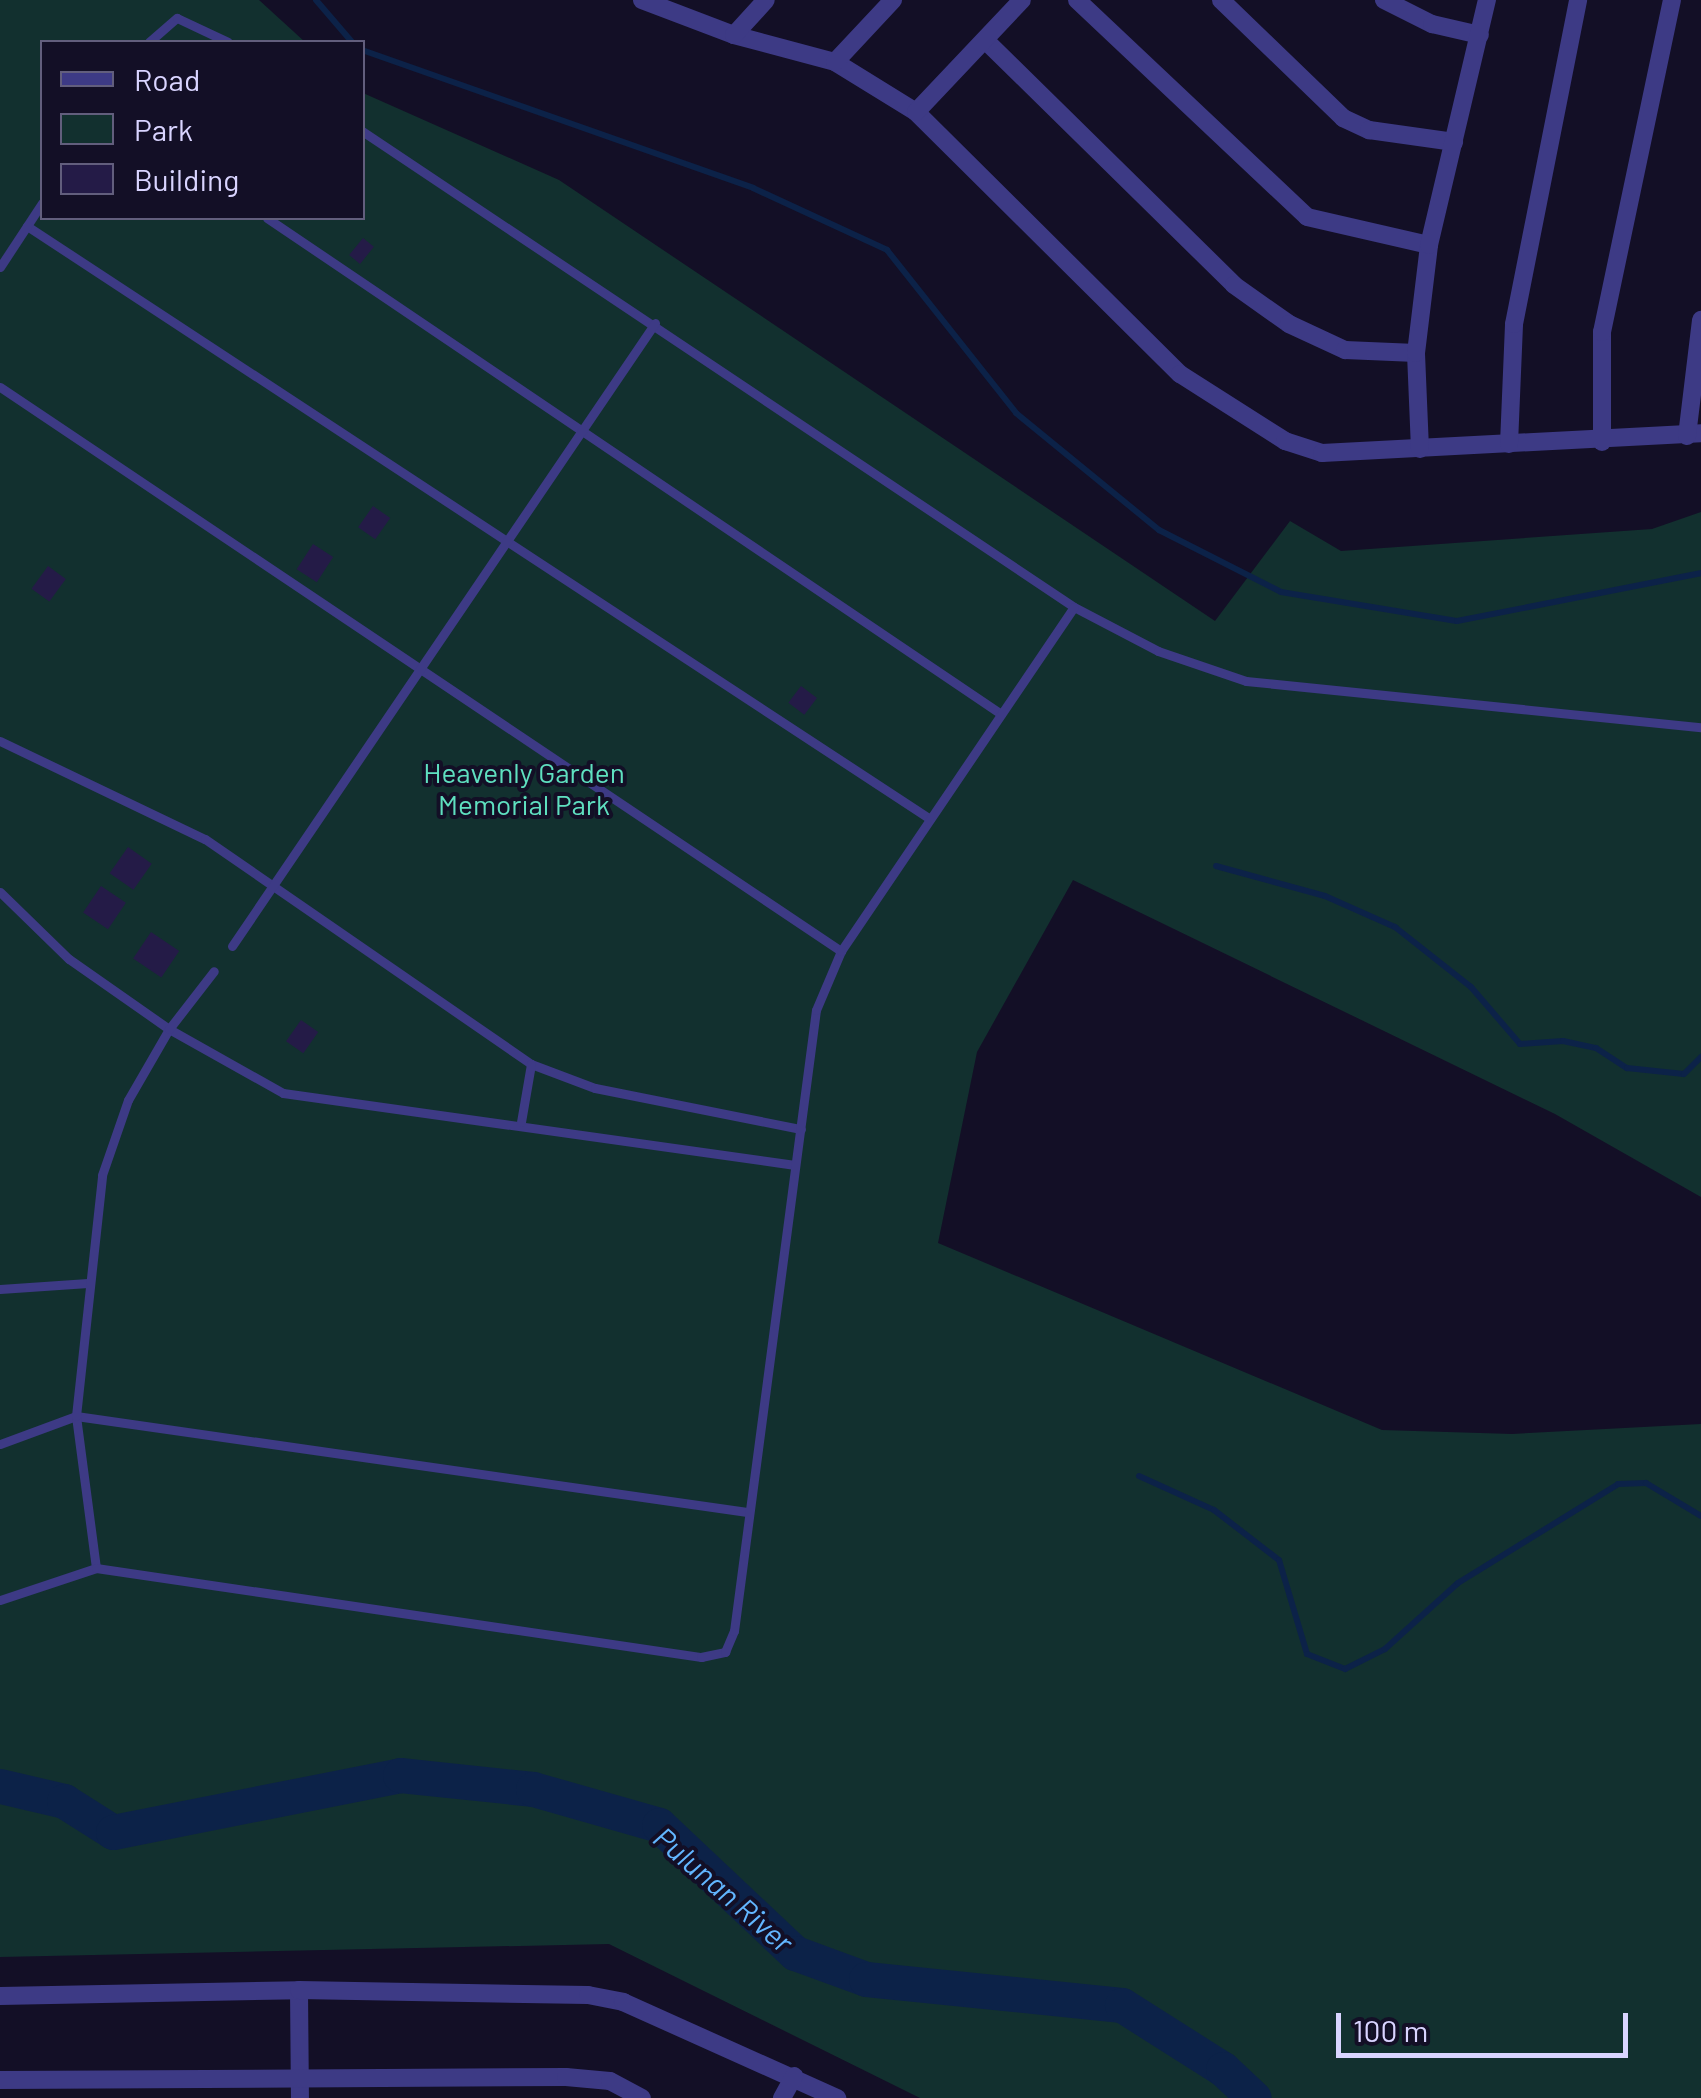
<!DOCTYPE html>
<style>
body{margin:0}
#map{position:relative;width:1701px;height:2098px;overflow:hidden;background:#130f26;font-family:Barlow,sans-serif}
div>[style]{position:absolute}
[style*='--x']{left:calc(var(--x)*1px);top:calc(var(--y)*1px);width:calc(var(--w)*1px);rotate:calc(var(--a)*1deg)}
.green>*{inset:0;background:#12302f}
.stream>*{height:6px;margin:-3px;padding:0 3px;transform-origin:3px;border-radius:3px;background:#0c2248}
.river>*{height:35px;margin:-17.5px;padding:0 17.5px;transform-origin:17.5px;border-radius:17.5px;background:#0c2248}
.building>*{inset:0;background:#241b47;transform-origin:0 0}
.lane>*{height:9px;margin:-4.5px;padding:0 4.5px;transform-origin:4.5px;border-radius:4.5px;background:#3d3a85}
.street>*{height:18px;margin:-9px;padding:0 9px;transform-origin:9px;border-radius:9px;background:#3d3a85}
span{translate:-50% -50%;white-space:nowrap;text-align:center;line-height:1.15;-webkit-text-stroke:8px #130f26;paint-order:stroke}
.park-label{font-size:28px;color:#5fe0c0}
.water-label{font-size:30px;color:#62b6ff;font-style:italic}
.legend{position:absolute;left:40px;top:40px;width:325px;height:180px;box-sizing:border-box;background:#130f26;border:2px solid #625e7d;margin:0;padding:12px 18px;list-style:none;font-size:30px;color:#d9d4ff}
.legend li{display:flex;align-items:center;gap:20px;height:50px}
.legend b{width:50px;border:2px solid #625e7d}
.scale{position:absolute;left:1336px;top:2013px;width:292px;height:45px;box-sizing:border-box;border:5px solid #d9d4ff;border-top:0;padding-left:12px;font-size:30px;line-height:35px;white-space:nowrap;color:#d9d4ff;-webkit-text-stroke:8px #130f26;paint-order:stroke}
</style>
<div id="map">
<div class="green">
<i style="clip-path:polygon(0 0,259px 0,305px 42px,42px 42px,42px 218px,362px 218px,363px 93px,559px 180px,1215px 621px,1290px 521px,1341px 551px,1652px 529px,1701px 512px,1701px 1197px,1555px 1114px,1073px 880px,977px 1052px,938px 1243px,1382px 1430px,1512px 1434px,1701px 1424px,1701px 2098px,920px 2098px,609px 1944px,0 1957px)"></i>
</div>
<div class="stream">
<i style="--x:316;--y:0;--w:55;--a:49.4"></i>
<i style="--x:362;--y:50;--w:415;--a:19.4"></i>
<i style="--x:753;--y:188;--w:148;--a:24.8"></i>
<i style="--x:887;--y:250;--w:208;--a:51.6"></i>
<i style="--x:1016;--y:413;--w:185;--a:39.3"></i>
<i style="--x:1159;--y:530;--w:137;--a:26.9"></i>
<i style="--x:1281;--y:592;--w:178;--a:9.4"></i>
<i style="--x:1457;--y:621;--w:249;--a:-11.1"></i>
<i style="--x:1216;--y:866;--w:113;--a:15.4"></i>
<i style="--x:1325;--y:896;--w:77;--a:23.9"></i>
<i style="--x:1395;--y:927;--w:97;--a:38.3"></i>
<i style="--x:1471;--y:987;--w:75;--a:49.3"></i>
<i style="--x:1520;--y:1044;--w:43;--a:-4"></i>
<i style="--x:1563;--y:1041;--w:34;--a:12"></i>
<i style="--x:1596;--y:1048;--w:37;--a:33"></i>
<i style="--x:1627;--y:1068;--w:57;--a:6"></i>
<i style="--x:1684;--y:1074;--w:24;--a:-45"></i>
<i style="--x:1139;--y:1476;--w:82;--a:24.4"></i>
<i style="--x:1214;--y:1510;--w:82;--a:37.6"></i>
<i style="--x:1279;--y:1560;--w:98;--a:73.4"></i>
<i style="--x:1307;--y:1654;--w:41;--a:21.5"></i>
<i style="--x:1345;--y:1669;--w:45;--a:-26.6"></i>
<i style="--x:1385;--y:1649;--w:98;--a:-42.1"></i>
<i style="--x:1458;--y:1583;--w:188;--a:-31.7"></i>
<i style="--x:1618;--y:1484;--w:28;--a:-2"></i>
<i style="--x:1646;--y:1483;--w:64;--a:31"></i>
</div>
<div class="river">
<i style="--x:0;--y:1786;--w:66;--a:13.2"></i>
<i style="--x:64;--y:1801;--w:58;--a:32.3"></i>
<i style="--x:113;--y:1832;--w:293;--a:-11.2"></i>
<i style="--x:400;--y:1775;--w:134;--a:6"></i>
<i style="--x:533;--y:1789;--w:131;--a:15.9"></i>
<i style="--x:659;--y:1825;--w:187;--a:43.3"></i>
<i style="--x:795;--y:1953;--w:76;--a:20.1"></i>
<i style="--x:866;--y:1979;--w:257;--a:5.8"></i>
<i style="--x:1122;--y:2005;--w:120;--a:32.4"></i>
<i style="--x:1223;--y:2069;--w:42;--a:43.1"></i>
</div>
<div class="building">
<i style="left:363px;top:238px;width:14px;height:22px;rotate:39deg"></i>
<i style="left:373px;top:506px;width:21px;height:26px;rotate:35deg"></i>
<i style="left:313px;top:544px;width:24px;height:30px;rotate:33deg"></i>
<i style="left:48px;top:566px;width:22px;height:28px;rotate:36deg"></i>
<i style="left:801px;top:686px;width:20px;height:21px;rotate:37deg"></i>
<i style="left:128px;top:847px;width:29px;height:32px;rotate:35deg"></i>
<i style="left:101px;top:886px;width:30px;height:32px;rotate:34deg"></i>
<i style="left:151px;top:932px;width:34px;height:32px;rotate:34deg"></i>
<i style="left:301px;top:1020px;width:21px;height:26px;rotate:35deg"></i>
</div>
<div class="lane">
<i style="--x:149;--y:42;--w:37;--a:-41"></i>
<i style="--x:177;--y:18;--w:56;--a:25.2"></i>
<i style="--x:362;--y:131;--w:856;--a:33.76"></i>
<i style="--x:1074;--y:607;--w:95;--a:27.6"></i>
<i style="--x:1158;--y:651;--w:93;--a:18.8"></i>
<i style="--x:1246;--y:681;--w:457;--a:5.8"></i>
<i style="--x:267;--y:218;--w:886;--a:34.05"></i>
<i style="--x:27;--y:226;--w:1080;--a:33.29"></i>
<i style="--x:0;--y:267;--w:77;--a:-56.7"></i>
<i style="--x:0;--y:387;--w:1013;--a:33.85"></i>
<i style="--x:0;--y:741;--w:227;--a:25.6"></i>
<i style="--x:205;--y:839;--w:396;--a:34.6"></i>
<i style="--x:531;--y:1064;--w:68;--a:20.6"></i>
<i style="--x:595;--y:1088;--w:210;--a:11.3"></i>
<i style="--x:0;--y:892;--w:96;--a:44.2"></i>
<i style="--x:69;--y:959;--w:122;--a:35"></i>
<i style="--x:169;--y:1029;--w:131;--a:29.3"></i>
<i style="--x:283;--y:1093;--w:517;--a:8"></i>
<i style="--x:232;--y:946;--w:753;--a:-55.82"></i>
<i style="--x:521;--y:1122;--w:59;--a:-80.2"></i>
<i style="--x:0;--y:1289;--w:88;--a:-3.9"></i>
<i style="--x:0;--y:1444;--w:81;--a:-20.2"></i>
<i style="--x:76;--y:1416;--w:678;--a:8.14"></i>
<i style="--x:96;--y:1568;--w:153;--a:-97.5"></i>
<i style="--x:76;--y:1416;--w:242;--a:-83.8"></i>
<i style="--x:102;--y:1175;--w:79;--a:-70.9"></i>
<i style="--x:128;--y:1100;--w:82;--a:-60"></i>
<i style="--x:169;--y:1029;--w:73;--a:-52.2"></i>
<i style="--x:0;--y:1600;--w:101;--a:-18.4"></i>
<i style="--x:96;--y:1568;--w:612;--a:8.37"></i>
<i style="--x:701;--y:1657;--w:25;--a:-12"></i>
<i style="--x:725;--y:1652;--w:23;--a:-67"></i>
<i style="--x:734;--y:1631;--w:626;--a:-82.48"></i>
<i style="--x:816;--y:1010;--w:64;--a:-67"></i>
<i style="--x:841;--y:951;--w:415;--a:-55.9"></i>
</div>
<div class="street">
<i style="--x:642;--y:0;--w:98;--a:20.8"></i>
<i style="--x:734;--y:35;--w:105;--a:15"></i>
<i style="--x:835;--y:62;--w:95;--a:31.7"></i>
<i style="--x:916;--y:112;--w:372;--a:44.8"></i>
<i style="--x:1180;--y:374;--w:125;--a:32.5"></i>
<i style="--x:1285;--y:441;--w:39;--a:18"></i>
<i style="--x:1322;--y:453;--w:380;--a:-3"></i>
<i style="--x:1077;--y:0;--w:316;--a:43.3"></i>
<i style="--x:1307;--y:217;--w:125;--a:12.9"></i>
<i style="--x:1221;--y:0;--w:170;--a:44"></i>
<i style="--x:1343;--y:118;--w:29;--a:25"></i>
<i style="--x:1369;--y:130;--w:86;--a:8"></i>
<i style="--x:1384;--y:0;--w:54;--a:26.6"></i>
<i style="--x:1432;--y:24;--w:49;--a:12.9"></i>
<i style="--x:734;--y:35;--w:47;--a:-47.6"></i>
<i style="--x:985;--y:40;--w:349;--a:44.5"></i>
<i style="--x:1234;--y:285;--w:67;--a:35.3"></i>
<i style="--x:1289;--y:324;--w:62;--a:24.9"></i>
<i style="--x:1345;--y:350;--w:71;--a:2.4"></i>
<i style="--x:835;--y:62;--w:85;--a:-46.9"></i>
<i style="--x:916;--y:112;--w:154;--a:-46.6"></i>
<i style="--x:1687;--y:436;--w:117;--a:-83.1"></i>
<i style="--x:1602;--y:442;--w:110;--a:-90"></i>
<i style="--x:1602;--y:332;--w:339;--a:-78.1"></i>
<i style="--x:1509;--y:444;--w:120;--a:-87.6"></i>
<i style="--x:1514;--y:324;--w:330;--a:-78.8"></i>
<i style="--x:1420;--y:449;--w:96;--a:-92.4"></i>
<i style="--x:1416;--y:353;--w:109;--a:-83.1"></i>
<i style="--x:1429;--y:245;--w:252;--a:-76.7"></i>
<i style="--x:299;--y:1990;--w:108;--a:89.5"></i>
<i style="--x:0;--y:1996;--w:299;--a:-1.1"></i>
<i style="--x:299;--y:1990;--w:289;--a:1"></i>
<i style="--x:588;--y:1995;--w:36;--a:11"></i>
<i style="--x:623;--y:2002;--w:235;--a:24.2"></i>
<i style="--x:0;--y:2080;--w:566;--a:-0.3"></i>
<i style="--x:566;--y:2077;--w:44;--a:5.2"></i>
<i style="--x:610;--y:2081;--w:36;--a:28"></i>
<i style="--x:782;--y:2098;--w:25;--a:-61"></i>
</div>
<div class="park-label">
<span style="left:524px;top:788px">Heavenly Garden<br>Memorial Park</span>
</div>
<div class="water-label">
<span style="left:724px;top:1889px;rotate:41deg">Pulunan River</span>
</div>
<ul class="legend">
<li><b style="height:12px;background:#3d3a85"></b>Road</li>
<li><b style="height:28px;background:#12302f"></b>Park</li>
<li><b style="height:28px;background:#241b47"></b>Building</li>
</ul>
<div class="scale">100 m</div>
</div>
